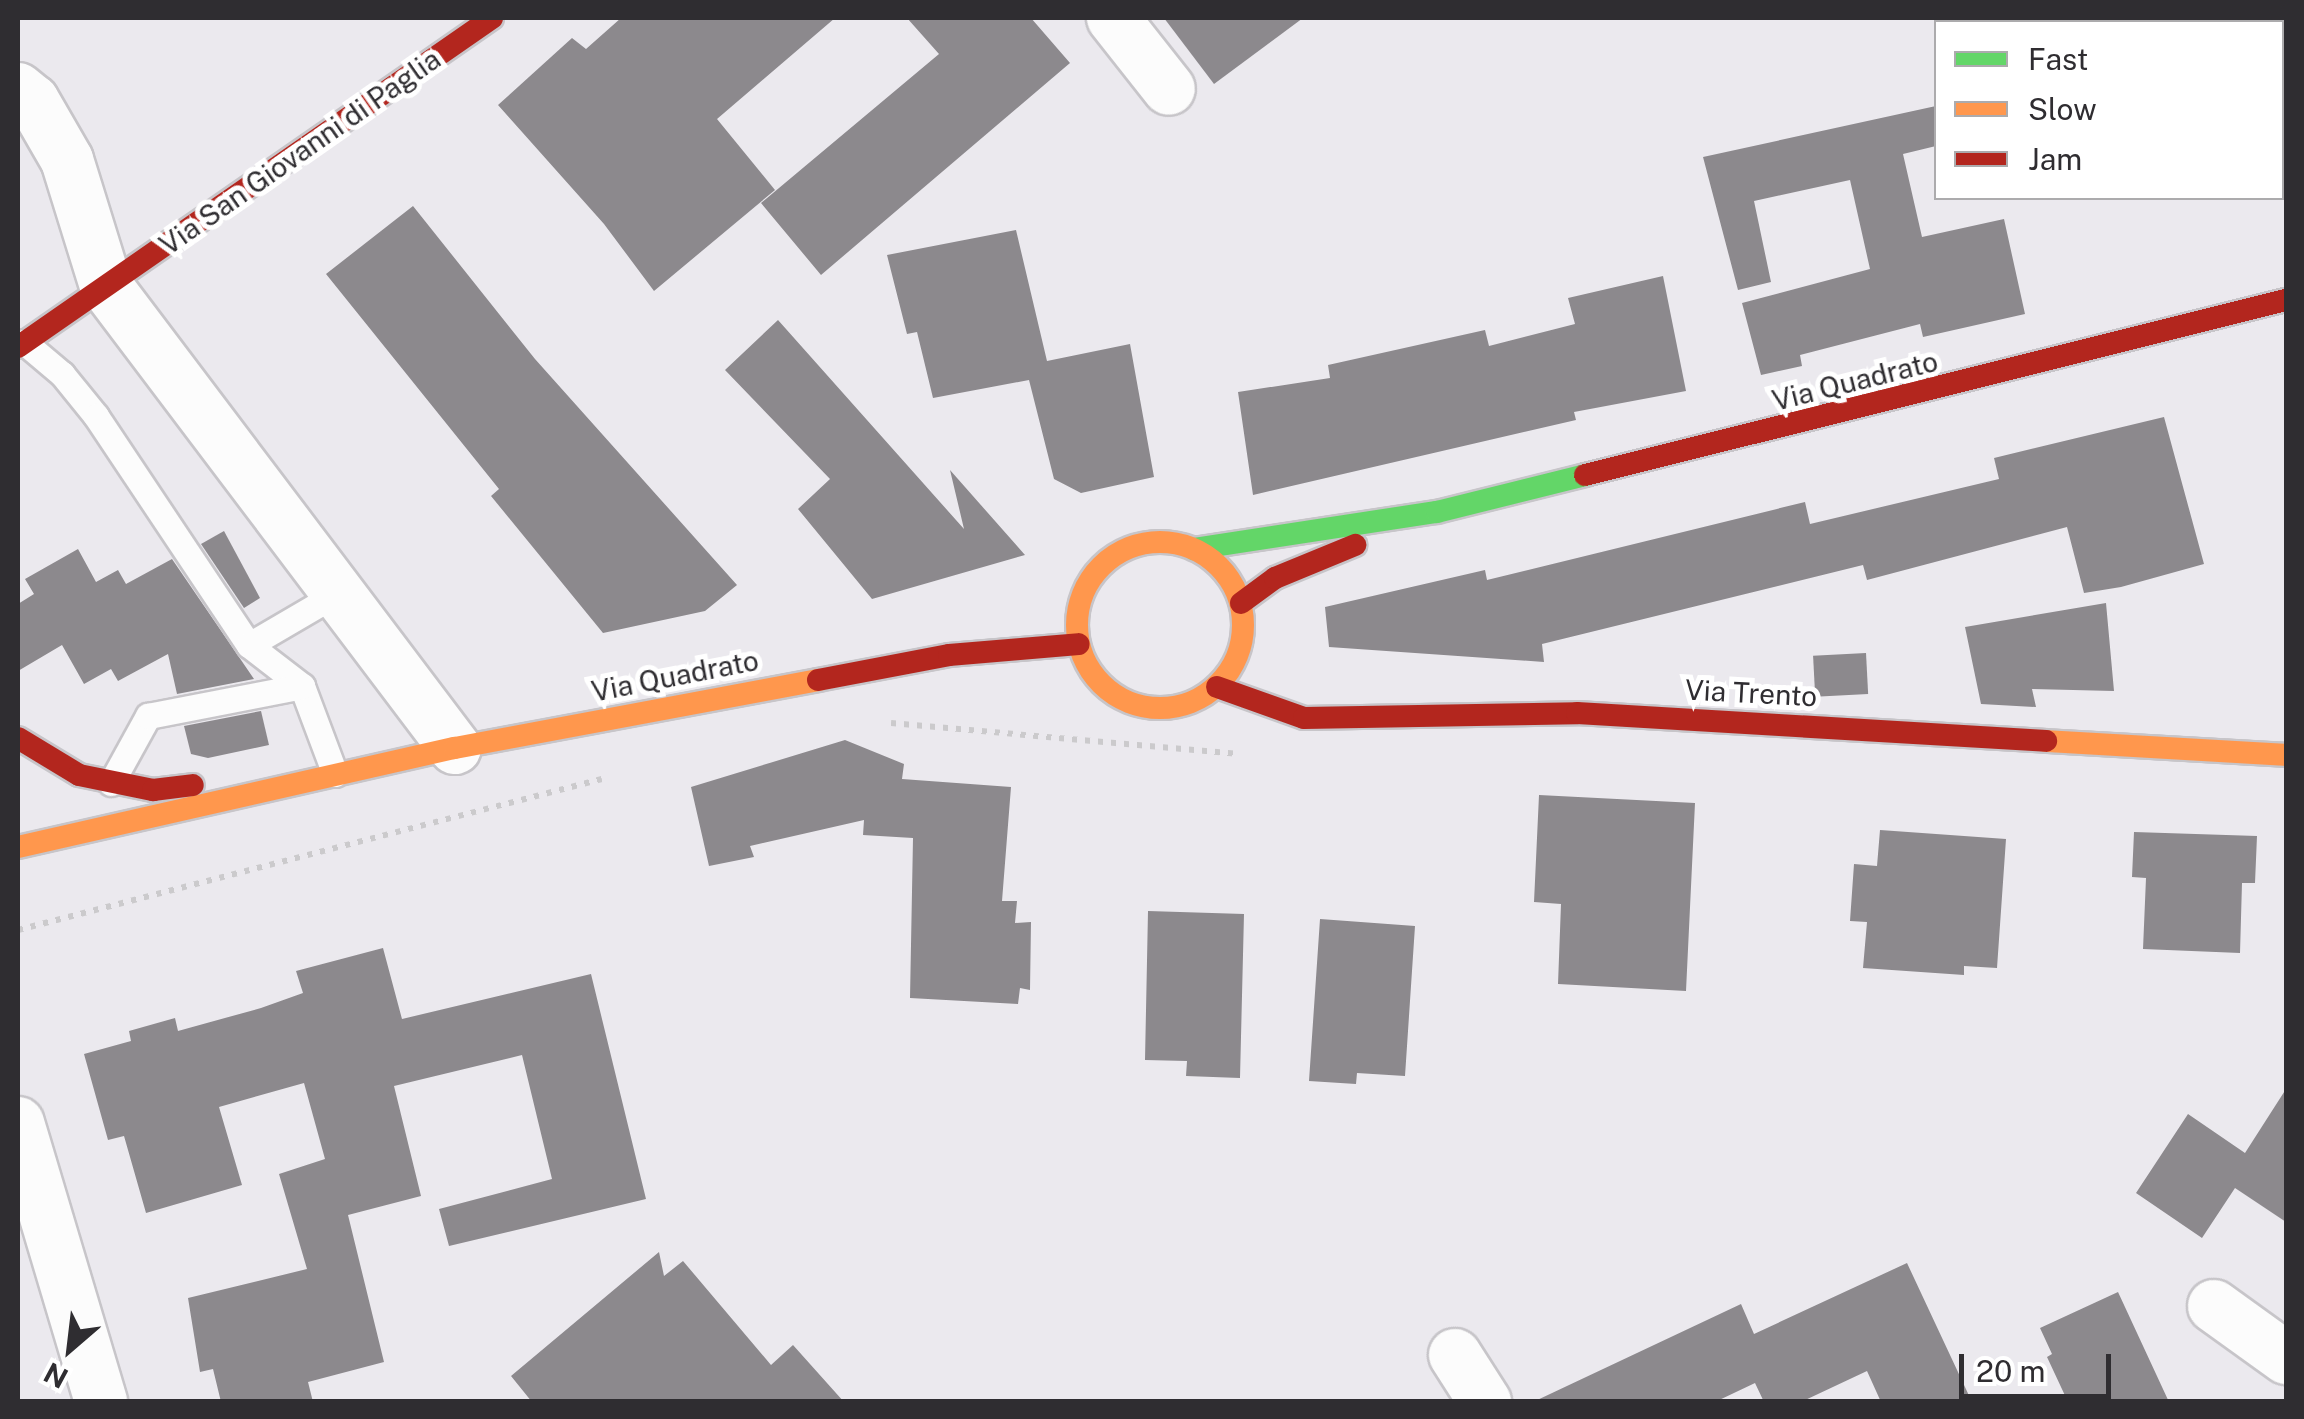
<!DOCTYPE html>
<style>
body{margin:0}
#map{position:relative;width:2304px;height:1419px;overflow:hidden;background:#ebe9ee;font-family:"Public Sans",sans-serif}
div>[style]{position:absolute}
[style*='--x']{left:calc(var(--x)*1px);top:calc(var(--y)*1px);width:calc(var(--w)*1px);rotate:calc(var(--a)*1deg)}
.building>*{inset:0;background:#8c898d;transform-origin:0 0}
.path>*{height:6px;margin-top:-3px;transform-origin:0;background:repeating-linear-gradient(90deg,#cbcacc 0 5px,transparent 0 13px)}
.roads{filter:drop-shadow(2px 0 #c7c5c9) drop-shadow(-2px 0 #c7c5c9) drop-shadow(0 2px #c7c5c9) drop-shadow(0 -2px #c7c5c9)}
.lane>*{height:25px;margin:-12.5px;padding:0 12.5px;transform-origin:12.5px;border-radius:12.5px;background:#fcfcfc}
.street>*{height:52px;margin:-26px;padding:0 26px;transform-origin:26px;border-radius:26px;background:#fcfcfc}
.fast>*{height:22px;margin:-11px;padding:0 11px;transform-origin:11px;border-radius:11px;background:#63d668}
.slow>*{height:22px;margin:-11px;padding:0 11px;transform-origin:11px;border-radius:11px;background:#ff974d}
.slow>.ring{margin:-11px;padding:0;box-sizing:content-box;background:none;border:22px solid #ff974d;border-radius:50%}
.jam>*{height:22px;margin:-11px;padding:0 11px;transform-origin:11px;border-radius:11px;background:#b3261e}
span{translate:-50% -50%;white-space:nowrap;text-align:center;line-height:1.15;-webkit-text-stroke:10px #fff;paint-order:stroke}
.street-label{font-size:28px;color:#2f2d31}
.frame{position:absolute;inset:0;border:20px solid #2f2d31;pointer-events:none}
.legend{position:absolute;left:1934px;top:20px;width:350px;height:180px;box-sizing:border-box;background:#fff;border:2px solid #acabad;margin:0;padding:12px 18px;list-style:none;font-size:30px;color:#2f2d31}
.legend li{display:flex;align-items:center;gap:20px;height:50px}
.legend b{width:50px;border:2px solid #acabad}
.north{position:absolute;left:20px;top:1299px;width:100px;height:100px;-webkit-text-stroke:8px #fff;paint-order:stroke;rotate:208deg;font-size:28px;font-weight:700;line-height:40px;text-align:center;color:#2f2d31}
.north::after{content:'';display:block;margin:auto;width:35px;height:45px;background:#2f2d31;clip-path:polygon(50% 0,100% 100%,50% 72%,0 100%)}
.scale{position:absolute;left:1959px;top:1354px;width:152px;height:45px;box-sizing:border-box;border:5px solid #2f2d31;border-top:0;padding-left:12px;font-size:30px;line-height:35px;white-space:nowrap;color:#2f2d31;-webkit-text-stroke:8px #fff;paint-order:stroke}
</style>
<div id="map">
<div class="building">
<i style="clip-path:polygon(621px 18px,835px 18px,717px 119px,775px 190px,654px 291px,604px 224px,498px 105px,572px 38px,586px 49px)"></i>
<i style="clip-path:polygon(907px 18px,1031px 18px,1070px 63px,821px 275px,761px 203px,939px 54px)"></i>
<i style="clip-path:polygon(1164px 18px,1303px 18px,1214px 84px)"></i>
<i style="clip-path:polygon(1936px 106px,1936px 146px,1903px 154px,1922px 237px,2004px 219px,2025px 314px,1923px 337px,1920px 324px,1800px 355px,1802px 366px,1761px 375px,1742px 303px,1870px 269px,1850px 180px,1754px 201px,1771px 282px,1738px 290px,1703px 157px)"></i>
<i style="clip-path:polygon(413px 206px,535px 359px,737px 585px,705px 611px,603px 633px,491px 496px,499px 489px,326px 274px)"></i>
<i style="clip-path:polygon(1016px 230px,1047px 361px,1130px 344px,1154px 477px,1081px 493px,1054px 479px,1029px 380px,933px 398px,917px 332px,907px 334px,887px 255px)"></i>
<i style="clip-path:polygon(1663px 276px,1686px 391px,1574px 412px,1576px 420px,1253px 495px,1238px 392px,1330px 378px,1328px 365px,1485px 330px,1489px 346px,1575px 324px,1568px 298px)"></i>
<i style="clip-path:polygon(778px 320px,964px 529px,950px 470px,1025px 555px,872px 599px,798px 509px,830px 479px,725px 370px)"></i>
<i style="clip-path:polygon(2164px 417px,2204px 564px,2121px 587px,2084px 593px,2067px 527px,1867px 580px,1863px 565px,1542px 644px,1544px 662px,1329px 647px,1325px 607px,1485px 570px,1487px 580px,1805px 502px,1810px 524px,1999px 479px,1994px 458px)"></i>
<i style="clip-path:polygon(224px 531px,260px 598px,244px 608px,201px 544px)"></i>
<i style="clip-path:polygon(78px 549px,96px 582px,118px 570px,126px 584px,172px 559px,254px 679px,177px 694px,168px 654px,118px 681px,111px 669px,84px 684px,62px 645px,18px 671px,18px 604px,34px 594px,25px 579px)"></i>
<i style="clip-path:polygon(2106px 603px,2114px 691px,2032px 689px,2036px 707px,1981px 704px,1965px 627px)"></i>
<i style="left:1866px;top:653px;width:41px;height:53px;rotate:87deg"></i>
<i style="clip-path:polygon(261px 711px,269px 745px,208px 758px,191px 754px,184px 726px)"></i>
<i style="clip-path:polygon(845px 740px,904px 764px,902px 779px,1011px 787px,1002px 901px,1017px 901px,1015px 923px,1031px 922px,1030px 990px,1020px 988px,1018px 1004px,910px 998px,913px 838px,863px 835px,864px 820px,750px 846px,754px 857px,709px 866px,691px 787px)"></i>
<i style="clip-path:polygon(1539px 795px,1695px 803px,1686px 991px,1558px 984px,1561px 904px,1534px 902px)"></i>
<i style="clip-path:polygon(1880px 830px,2006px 839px,1997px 968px,1964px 966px,1964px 975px,1863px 968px,1867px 922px,1850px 921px,1854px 864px,1877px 866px)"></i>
<i style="clip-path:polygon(2134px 832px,2257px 836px,2255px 883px,2242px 883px,2240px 953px,2143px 949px,2146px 878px,2132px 877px)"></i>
<i style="clip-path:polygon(1148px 911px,1244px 914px,1240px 1078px,1186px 1076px,1187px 1061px,1145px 1060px)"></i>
<i style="clip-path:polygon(1320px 919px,1415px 926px,1405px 1076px,1357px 1073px,1356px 1084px,1309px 1081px)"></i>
<i style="clip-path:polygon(383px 948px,402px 1019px,591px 974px,646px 1199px,449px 1246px,439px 1209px,552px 1179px,522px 1055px,394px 1086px,421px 1196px,348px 1215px,384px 1362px,308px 1382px,313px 1402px,221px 1402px,213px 1369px,200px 1372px,188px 1298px,307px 1269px,279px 1174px,325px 1159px,304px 1083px,219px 1107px,242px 1185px,146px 1213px,124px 1136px,108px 1140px,84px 1054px,131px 1041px,129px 1031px,175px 1018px,178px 1031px,261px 1008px,303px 993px,296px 971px)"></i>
<i style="clip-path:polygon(2286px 1089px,2286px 1222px,2235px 1188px,2202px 1238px,2136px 1193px,2188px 1114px,2245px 1153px)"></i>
<i style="clip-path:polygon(659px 1252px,664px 1276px,683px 1261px,771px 1365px,793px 1345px,844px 1402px,532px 1402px,511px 1376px)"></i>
<i style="clip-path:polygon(1907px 1263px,1972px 1402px,1881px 1402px,1867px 1371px,1801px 1402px,1764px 1402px,1755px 1383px,1715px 1402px,1533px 1402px,1741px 1304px,1754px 1334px)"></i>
<i style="clip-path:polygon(2118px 1292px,2169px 1402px,2068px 1402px,2047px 1357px,2052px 1354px,2040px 1328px)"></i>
</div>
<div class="path">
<i style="--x:891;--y:723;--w:347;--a:5.1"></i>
<i style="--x:18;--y:930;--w:603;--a:-14.5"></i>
</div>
<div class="roads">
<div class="lane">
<i style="--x:24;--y:342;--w:50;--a:40.1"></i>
<i style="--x:62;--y:374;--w:54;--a:51"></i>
<i style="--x:96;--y:416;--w:275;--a:56.3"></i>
<i style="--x:335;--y:774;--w:94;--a:-110.6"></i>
<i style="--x:302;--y:686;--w:67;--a:-142.3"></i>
<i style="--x:249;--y:645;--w:103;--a:-30.3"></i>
<i style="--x:111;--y:783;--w:77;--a:-61.1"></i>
<i style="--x:148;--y:716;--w:157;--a:-11"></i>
</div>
<div class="street">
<i style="--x:1113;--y:18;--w:90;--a:51.7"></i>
<i style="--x:18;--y:89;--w:19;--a:39"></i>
<i style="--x:33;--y:101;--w:68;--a:60"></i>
<i style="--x:67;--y:160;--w:132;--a:72.8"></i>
<i style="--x:106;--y:286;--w:579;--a:52.93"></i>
<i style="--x:18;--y:1123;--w:291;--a:73.4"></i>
<i style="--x:2214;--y:1306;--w:89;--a:35.8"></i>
<i style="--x:1455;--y:1355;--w:56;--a:57.4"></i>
</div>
<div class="fast">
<i style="--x:1194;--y:549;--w:246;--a:-8.7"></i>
<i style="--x:1437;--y:512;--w:153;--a:-14"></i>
</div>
<div class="slow">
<i class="ring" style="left:1077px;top:542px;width:144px;height:144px"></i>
<i style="--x:2046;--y:741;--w:240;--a:3.3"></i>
<i style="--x:18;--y:847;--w:448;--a:-12.8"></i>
<i style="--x:455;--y:748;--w:369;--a:-10.6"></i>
</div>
<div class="jam">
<i style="--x:18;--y:347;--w:577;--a:-34.76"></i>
<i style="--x:1585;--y:475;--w:723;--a:-14.02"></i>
<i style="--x:1241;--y:603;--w:42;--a:-36.3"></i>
<i style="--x:1275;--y:578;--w:87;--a:-22.4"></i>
<i style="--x:818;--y:680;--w:133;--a:-10.8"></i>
<i style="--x:949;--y:655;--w:130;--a:-4.8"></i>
<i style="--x:1217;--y:687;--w:92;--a:19.6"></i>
<i style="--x:1304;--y:718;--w:273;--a:-1"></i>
<i style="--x:1577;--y:713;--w:470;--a:3.4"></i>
<i style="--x:18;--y:738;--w:71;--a:31.2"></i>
<i style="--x:79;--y:775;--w:76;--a:11.5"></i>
<i style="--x:153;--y:790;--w:40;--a:-7.1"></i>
</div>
</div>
<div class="street-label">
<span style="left:300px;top:152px;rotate:-35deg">Via San Giovanni di Paglia</span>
<span style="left:1855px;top:381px;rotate:-14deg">Via Quadrato</span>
<span style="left:675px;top:676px;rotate:-11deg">Via Quadrato</span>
<span style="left:1751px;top:693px;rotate:3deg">Via Trento</span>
</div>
<div class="frame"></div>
<ul class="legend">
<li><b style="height:12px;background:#63d668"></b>Fast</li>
<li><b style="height:12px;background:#ff974d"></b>Slow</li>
<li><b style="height:12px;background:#b3261e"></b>Jam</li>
</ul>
<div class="north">N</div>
<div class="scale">20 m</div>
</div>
